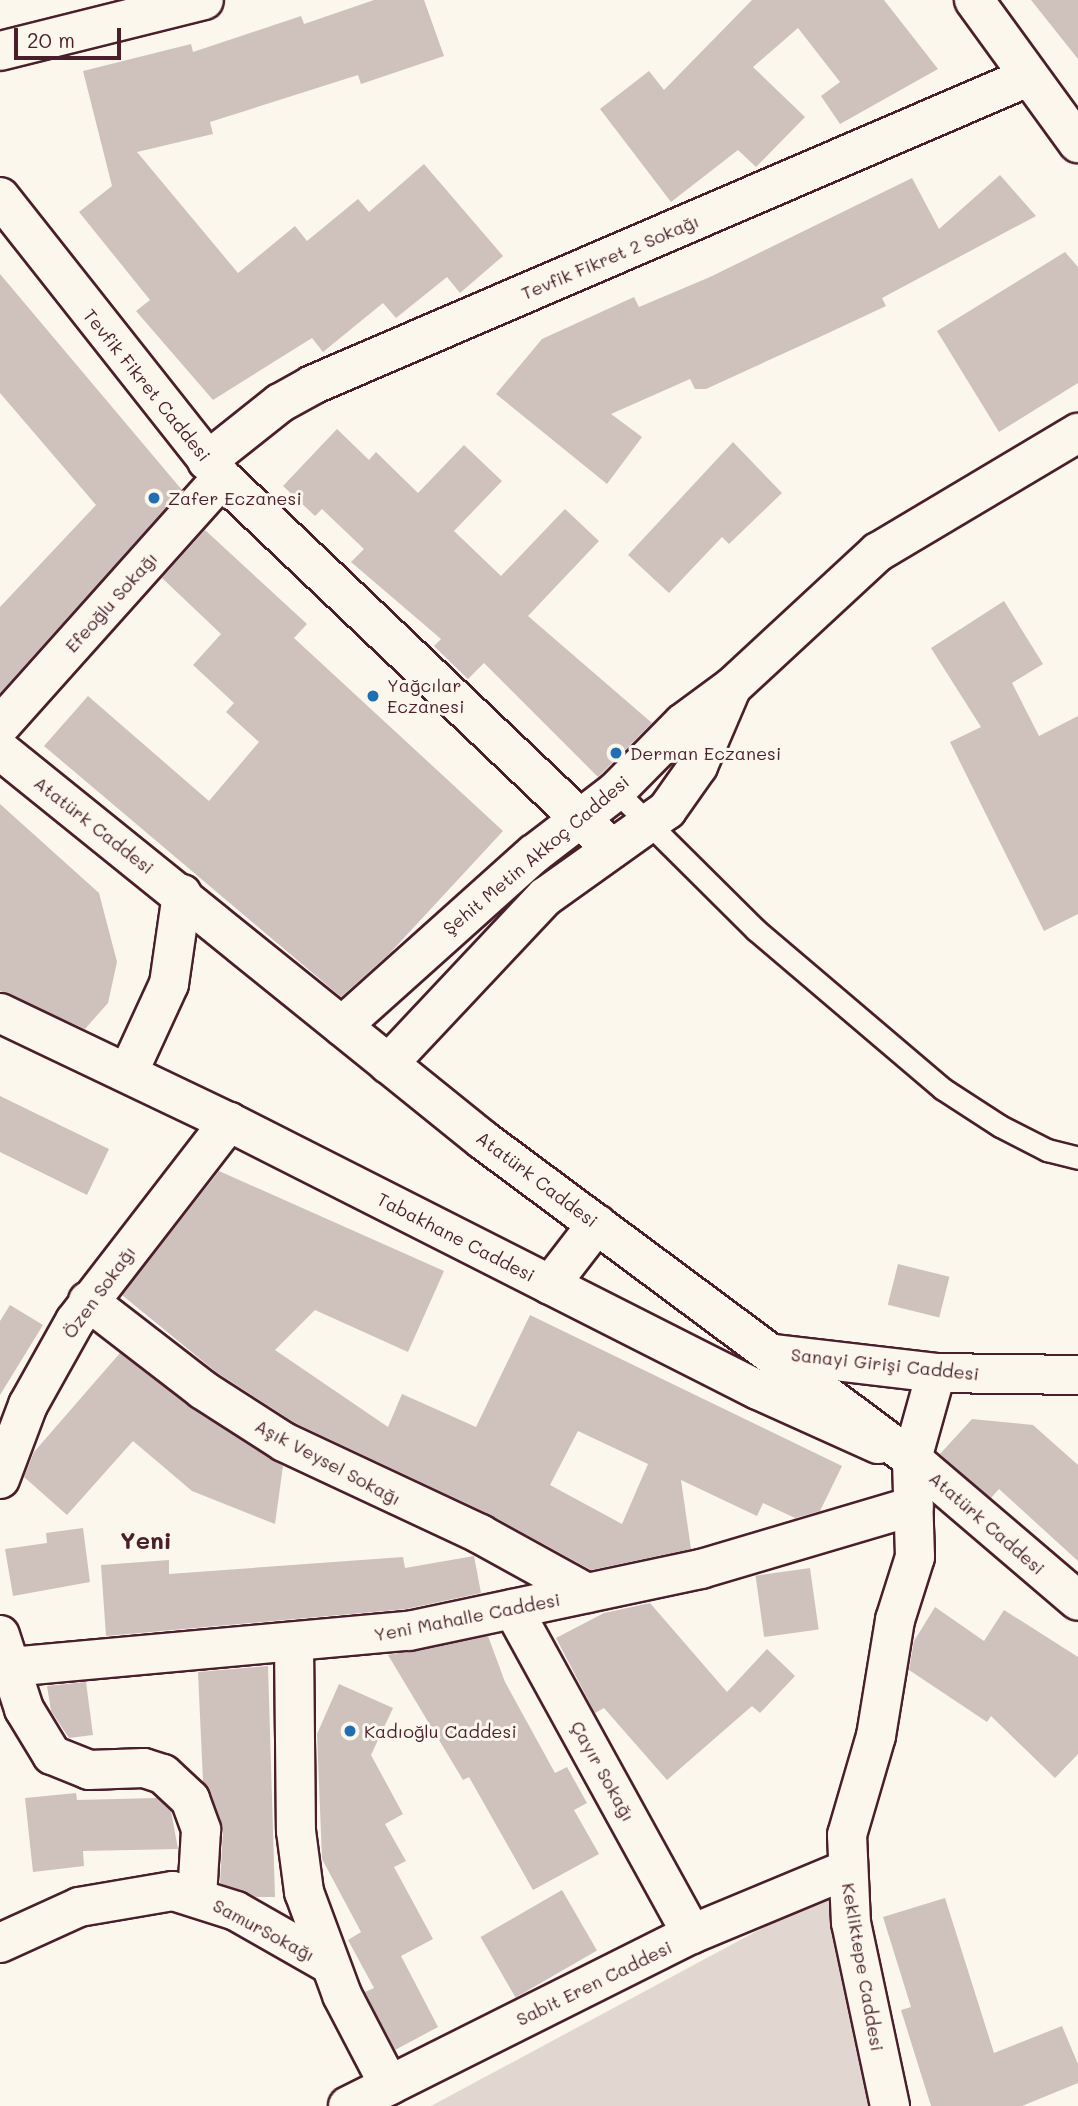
<!DOCTYPE html>
<meta charset="utf-8">
<style>
body{margin:0}
#map{position:relative;width:1078px;height:2106px;overflow:hidden;background:#fbf7ec;font-family:Mali,sans-serif}
div>[style]{position:absolute}
[style*='--x']{left:calc(var(--x)*1px);top:calc(var(--y)*1px);width:calc(var(--w)*1px);rotate:calc(var(--a)*1deg)}
.green>*{inset:0;background:#e2d7d0}
.building>*{inset:0;background:#cfc2bc;transform-origin:0 0}
.roads{filter:drop-shadow(2px 0 #4a1f2b) drop-shadow(-2px 0 #4a1f2b) drop-shadow(0 2px #4a1f2b) drop-shadow(0 -2px #4a1f2b)}
.service>*{height:21px;margin:-10.5px;padding:0 10.5px;transform-origin:10.5px;border-radius:10.5px;background:#fbf7ec}
.minor>*{height:38px;margin:-19px;padding:0 19px;transform-origin:19px;border-radius:19px;background:#fbf7ec}
.tertiary>*{height:38px;margin:-19px;padding:0 19px;transform-origin:19px;border-radius:19px;background:#fbf7ec}
.secondary>*{height:38px;margin:-19px;padding:0 19px;transform-origin:19px;border-radius:19px;background:#fbf7ec}
.dots>*{width:19px;height:19px;translate:-50% -50%;box-sizing:border-box;border:4px solid #fbf7ec;border-radius:50%}
span{translate:-50% -50%;white-space:nowrap;text-align:center;line-height:1.15;-webkit-text-stroke:6px #fbf7ec;paint-order:stroke}
.street-label{font-size:18px;color:#4a1f2b}
.poi-label{font-size:18px;color:#4a1f2b}
.left{translate:0 -50%;text-align:left}
.district-label{font-size:24px;color:#4a1f2b;font-weight:700}
.scale{position:absolute;left:14px;top:28px;width:107px;height:32px;box-sizing:border-box;border:4px solid #4a1f2b;border-top:0;padding-left:9px;font-size:21px;line-height:24px;white-space:nowrap;color:#4a1f2b;-webkit-text-stroke:5px #fbf7ec;paint-order:stroke}
</style>
<div id="map">
<div class="green">
<i style="clip-path:polygon(837px 1888px,877px 2106px,431px 2106px)"></i>
</div>
<div class="building">
<i style="clip-path:polygon(374px 0,424px 0,444px 56px,361px 84px,358px 75px,210px 122px,213px 134px,137px 152px,238px 273px,295px 226px,307px 241px,358px 199px,369px 212px,424px 164px,503px 256px,460px 293px,447px 277px,396px 318px,383px 303px,323px 352px,312px 338px,213px 400px,136px 311px,150px 300px,79px 212px,112px 186px,83px 71px,191px 44px,193px 52px,301px 16px,304px 24px)"></i>
<i style="clip-path:polygon(752px 0,884px 0,938px 69px,840px 124px,821px 96px,840px 82px,798px 28px,753px 67px,805px 117px,756px 167px,738px 150px,671px 202px,600px 109px,649px 71px,664px 90px)"></i>
<i style="clip-path:polygon(1031px 0,1078px 0,1078px 59px)"></i>
<i style="clip-path:polygon(1000px 175px,1036px 216px,882px 298px,886px 306px,824px 335px,706px 389px,695px 389px,690px 379px,611px 414px,642px 437px,607px 484px,496px 394px,542px 339px,634px 297px,639px 307px,710px 277px,912px 178px,939px 229px)"></i>
<i style="clip-path:polygon(1065px 252px,1078px 267px,1078px 383px,999px 432px,937px 331px)"></i>
<i style="clip-path:polygon(0 274px,182px 490px,0 693px,0 607px,96px 505px,0 393px)"></i>
<i style="clip-path:polygon(337px 429px,369px 460px,376px 452px,418px 493px,464px 445px,502px 481px,454px 531px,501px 576px,565px 509px,599px 541px,528px 616px,652px 723px,598px 777px,484px 663px,468px 679px,434px 646px,441px 639px,351px 562px,364px 549px,322px 509px,315px 516px,283px 486px)"></i>
<i style="clip-path:polygon(733px 442px,782px 493px,729px 544px,722px 537px,669px 593px,628px 555px)"></i>
<i style="clip-path:polygon(205px 530px,307px 624px,294px 638px,503px 831px,390px 953px,341px 997px,44px 746px,88px 696px,209px 801px,259px 742px,226px 712px,234px 703px,193px 665px,221px 634px,162px 578px)"></i>
<i style="clip-path:polygon(1004px 601px,1043px 664px,1012px 683px,1039px 736px,1078px 716px,1078px 914px,1044px 931px,950px 742px,981px 727px,931px 648px)"></i>
<i style="clip-path:polygon(0 804px,99px 893px,117px 962px,108px 1003px,85px 1029px,0 991px)"></i>
<i style="clip-path:polygon(0 1096px,109px 1149px,87px 1195px,0 1152px)"></i>
<i style="clip-path:polygon(evenodd,219px 1171px,444px 1271px,408px 1352px,315px 1310px,275px 1350px,388px 1427px,402px 1394px,476px 1427px,530px 1315px,842px 1466px,820px 1511px,795px 1518px,763px 1503px,757px 1516px,681px 1480px,691px 1549px,591px 1570px,489px 1514px,295px 1423px,216px 1372px,122px 1295px,219px 1171px,578px 1431px,648px 1464px,622px 1524px,550px 1485px,578px 1431px)"></i>
<i style="left:898px;top:1264px;width:53px;height:42px;rotate:14deg"></i>
<i style="clip-path:polygon(10px 1305px,43px 1325px,0 1395px,0 1321px)"></i>
<i style="clip-path:polygon(120px 1353px,191px 1408px,283px 1466px,275px 1524px,192px 1491px,133px 1441px,67px 1515px,24px 1477px,34px 1452px)"></i>
<i style="clip-path:polygon(972px 1419px,1033px 1425px,1078px 1465px,1078px 1561px,999px 1489px,991px 1498px,940px 1454px)"></i>
<i style="clip-path:polygon(83px 1528px,90px 1582px,13px 1596px,5px 1549px,47px 1543px,46px 1533px)"></i>
<i style="clip-path:polygon(474px 1556px,481px 1593px,406px 1609px,106px 1636px,101px 1565px,169px 1560px,169px 1574px,403px 1557px,405px 1568px)"></i>
<i style="left:810px;top:1568px;width:62px;height:55px;rotate:82deg"></i>
<i style="clip-path:polygon(650px 1603px,727px 1692px,767px 1649px,795px 1676px,760px 1713px,752px 1706px,667px 1780px,604px 1708px,595px 1713px,556px 1638px,604px 1613px)"></i>
<i style="clip-path:polygon(935px 1607px,984px 1641px,1004px 1610px,1078px 1657px,1078px 1754px,1055px 1778px,991px 1716px,987px 1722px,909px 1670px,914px 1641px)"></i>
<i style="clip-path:polygon(488px 1636px,505px 1682px,555px 1773px,567px 1767px,587px 1803px,574px 1810px,599px 1854px,533px 1890px,469px 1777px,463px 1780px,388px 1655px)"></i>
<i style="clip-path:polygon(268px 1666px,275px 1897px,256px 1897px,220px 1883px,223px 1831px,203px 1781px,198px 1672px)"></i>
<i style="clip-path:polygon(86px 1682px,93px 1735px,69px 1738px,51px 1711px,47px 1686px)"></i>
<i style="clip-path:polygon(339px 1684px,393px 1708px,371px 1755px,403px 1814px,385px 1824px,406px 1861px,394px 1867px,433px 1939px,401px 1956px,438px 2027px,395px 2050px,365px 1992px,374px 1988px,348px 1940px,361px 1932px,322px 1859px,317px 1734px)"></i>
<i style="clip-path:polygon(76px 1793px,77px 1800px,157px 1798px,171px 1811px,178px 1849px,83px 1851px,84px 1866px,33px 1872px,25px 1798px)"></i>
<i style="left:562px;top:1890px;width:70px;height:94px;rotate:60deg"></i>
<i style="clip-path:polygon(945px 1898px,994px 2053px,1062px 2026px,1078px 2064px,1078px 2083px,1022px 2106px,931px 2106px,901px 2010px,911px 2007px,883px 1917px)"></i>
</div>
<div class="roads">
<div class="service">
<i style="--x:616;--y:791;--w:197;--a:44.8"></i>
<i style="--x:756;--y:930;--w:245;--a:40.4"></i>
<i style="--x:943;--y:1089;--w:68;--a:33"></i>
<i style="--x:1000;--y:1126;--w:53;--a:27.1"></i>
<i style="--x:1047;--y:1150;--w:32;--a:14"></i>
</div>
<div class="minor">
<i style="--x:0;--y:51;--w:210;--a:-14"></i>
<i style="--x:207;--y:461;--w:93;--a:-38.5"></i>
<i style="--x:280;--y:403;--w:37;--a:-29"></i>
<i style="--x:312;--y:385;--w:779;--a:-23.28"></i>
<i style="--x:0;--y:726;--w:333;--a:-48.2"></i>
<i style="--x:88;--y:1301;--w:145;--a:37.7"></i>
<i style="--x:203;--y:1390;--w:96;--a:32.7"></i>
<i style="--x:284;--y:1442;--w:217;--a:25.1"></i>
<i style="--x:480;--y:1534;--w:122;--a:28.9"></i>
<i style="--x:0;--y:1479;--w:79;--a:-69.3"></i>
<i style="--x:28;--y:1405;--w:96;--a:-60.8"></i>
<i style="--x:75;--y:1321;--w:252;--a:-52.3"></i>
<i style="--x:513;--y:1609;--w:371;--a:61.2"></i>
<i style="--x:0;--y:1635;--w:78;--a:72"></i>
<i style="--x:24;--y:1709;--w:54;--a:58.7"></i>
<i style="--x:52;--y:1755;--w:40;--a:22"></i>
<i style="--x:89;--y:1770;--w:55;--a:-2.1"></i>
<i style="--x:144;--y:1768;--w:20;--a:18"></i>
<i style="--x:163;--y:1774;--w:37;--a:43"></i>
<i style="--x:190;--y:1799;--w:33;--a:70"></i>
<i style="--x:201;--y:1830;--w:67;--a:93.4"></i>
<i style="--x:294;--y:1644;--w:187;--a:89.4"></i>
<i style="--x:296;--y:1831;--w:62;--a:82.5"></i>
<i style="--x:304;--y:1892;--w:110;--a:69.7"></i>
<i style="--x:342;--y:1995;--w:102;--a:62.4"></i>
<i style="--x:0;--y:1943;--w:87;--a:-24.5"></i>
<i style="--x:79;--y:1907;--w:95;--a:-9.7"></i>
<i style="--x:173;--y:1891;--w:66;--a:17.6"></i>
<i style="--x:236;--y:1911;--w:107;--a:29.7"></i>
</div>
<div class="tertiary">
<i style="--x:974;--y:0;--w:177;--a:54"></i>
<i style="--x:0;--y:197;--w:358;--a:51.7"></i>
<i style="--x:222;--y:478;--w:538;--a:43.57"></i>
<i style="--x:0;--y:1013;--w:254;--a:25.5"></i>
<i style="--x:229;--y:1122;--w:593;--a:26.87"></i>
<i style="--x:758;--y:1390;--w:132;--a:24.2"></i>
<i style="--x:342;--y:1026;--w:258;--a:-41.9"></i>
<i style="--x:534;--y:854;--w:103;--a:-37.5"></i>
<i style="--x:616;--y:791;--w:95;--a:-45.4"></i>
<i style="--x:683;--y:723;--w:61;--a:-36.3"></i>
<i style="--x:732;--y:687;--w:199;--a:-42.8"></i>
<i style="--x:878;--y:552;--w:233;--a:-30.8"></i>
<i style="--x:388;--y:1064;--w:229;--a:-46.8"></i>
<i style="--x:545;--y:897;--w:150;--a:-35.5"></i>
<i style="--x:667;--y:810;--w:54;--a:-54.8"></i>
<i style="--x:698;--y:766;--w:84;--a:-66.8"></i>
<i style="--x:128;--y:1073;--w:98;--a:-65.3"></i>
<i style="--x:169;--y:984;--w:91;--a:-81.8"></i>
<i style="--x:550;--y:1285;--w:77;--a:-52.4"></i>
<i style="--x:775;--y:1354;--w:162;--a:6.7"></i>
<i style="--x:936;--y:1373;--w:142;--a:0.8"></i>
<i style="--x:10;--y:1667;--w:401;--a:-5.2"></i>
<i style="--x:409;--y:1631;--w:299;--a:-12"></i>
<i style="--x:701;--y:1569;--w:222;--a:-16.5"></i>
<i style="--x:348;--y:2106;--w:385;--a:-26.6"></i>
<i style="--x:692;--y:1934;--w:167;--a:-22.6"></i>
<i style="--x:890;--y:2106;--w:187;--a:-102"></i>
<i style="--x:851;--y:1923;--w:88;--a:-92.6"></i>
<i style="--x:847;--y:1835;--w:103;--a:-73.7"></i>
<i style="--x:876;--y:1736;--w:118;--a:-80.7"></i>
<i style="--x:895;--y:1620;--w:66;--a:-72.4"></i>
<i style="--x:915;--y:1557;--w:98;--a:-91.8"></i>
<i style="--x:912;--y:1459;--w:89;--a:-74.4"></i>
</div>
<div class="secondary">
<i style="--x:0;--y:750;--w:621;--a:38.92"></i>
<i style="--x:483;--y:1140;--w:535;--a:36.63"></i>
<i style="--x:912;--y:1459;--w:218;--a:40.5"></i>
</div>
</div>
<div class="dots">
<i style="left:154px;top:498px;background:#1f6fb2"></i>
<i style="left:373px;top:696px;background:#1f6fb2"></i>
<i style="left:616px;top:753px;background:#1f6fb2"></i>
<i style="left:350px;top:1731px;background:#1f6fb2"></i>
</div>
<div class="street-label">
<span style="left:610px;top:257px;rotate:-23deg">Tevfik Fikret 2 Sokağı</span>
<span style="left:147px;top:385px;rotate:51deg">Tevfik Fikret Caddesi</span>
<span style="left:111px;top:602px;rotate:-48deg">Efeoğlu Sokağı</span>
<span style="left:94px;top:825px;rotate:38deg">Atatürk Caddesi</span>
<span style="left:536px;top:855px;rotate:-40deg">Şehit Metin Akkoç Caddesi</span>
<span style="left:537px;top:1179px;rotate:37deg">Atatürk Caddesi</span>
<span style="left:456px;top:1237px;rotate:27deg">Tabakhane Caddesi</span>
<span style="left:99px;top:1292px;rotate:-54deg">Özen Sokağı</span>
<span style="left:885px;top:1364px;rotate:6deg">Sanayi Girişi Caddesi</span>
<span style="left:328px;top:1462px;rotate:28deg">Aşık Veysel Sokağı</span>
<span style="left:987px;top:1523px;rotate:41deg">Atatürk Caddesi</span>
<span style="left:467px;top:1617px;rotate:-11deg">Yeni Mahalle Caddesi</span>
<span style="left:603px;top:1771px;rotate:61deg">Çayır Sokağı</span>
<span style="left:264px;top:1930px;rotate:28deg">SamurSokağı</span>
<span style="left:863px;top:1967px;rotate:80deg">Kekliktepe Caddesi</span>
<span style="left:594px;top:1983px;rotate:-26deg">Sabit Eren Caddesi</span>
</div>
<div class="poi-label">
<span class="left" style="left:168px;top:498px">Zafer Eczanesi</span>
<span class="left" style="left:387px;top:696px">Yağcılar<br>Eczanesi</span>
<span class="left" style="left:630px;top:753px">Derman Eczanesi</span>
<span class="left" style="left:364px;top:1731px">Kadıoğlu Caddesi</span>
</div>
<div class="district-label">
<span style="left:146px;top:1540px">Yeni</span>
</div>
<div class="scale">20 m</div>
</div>
